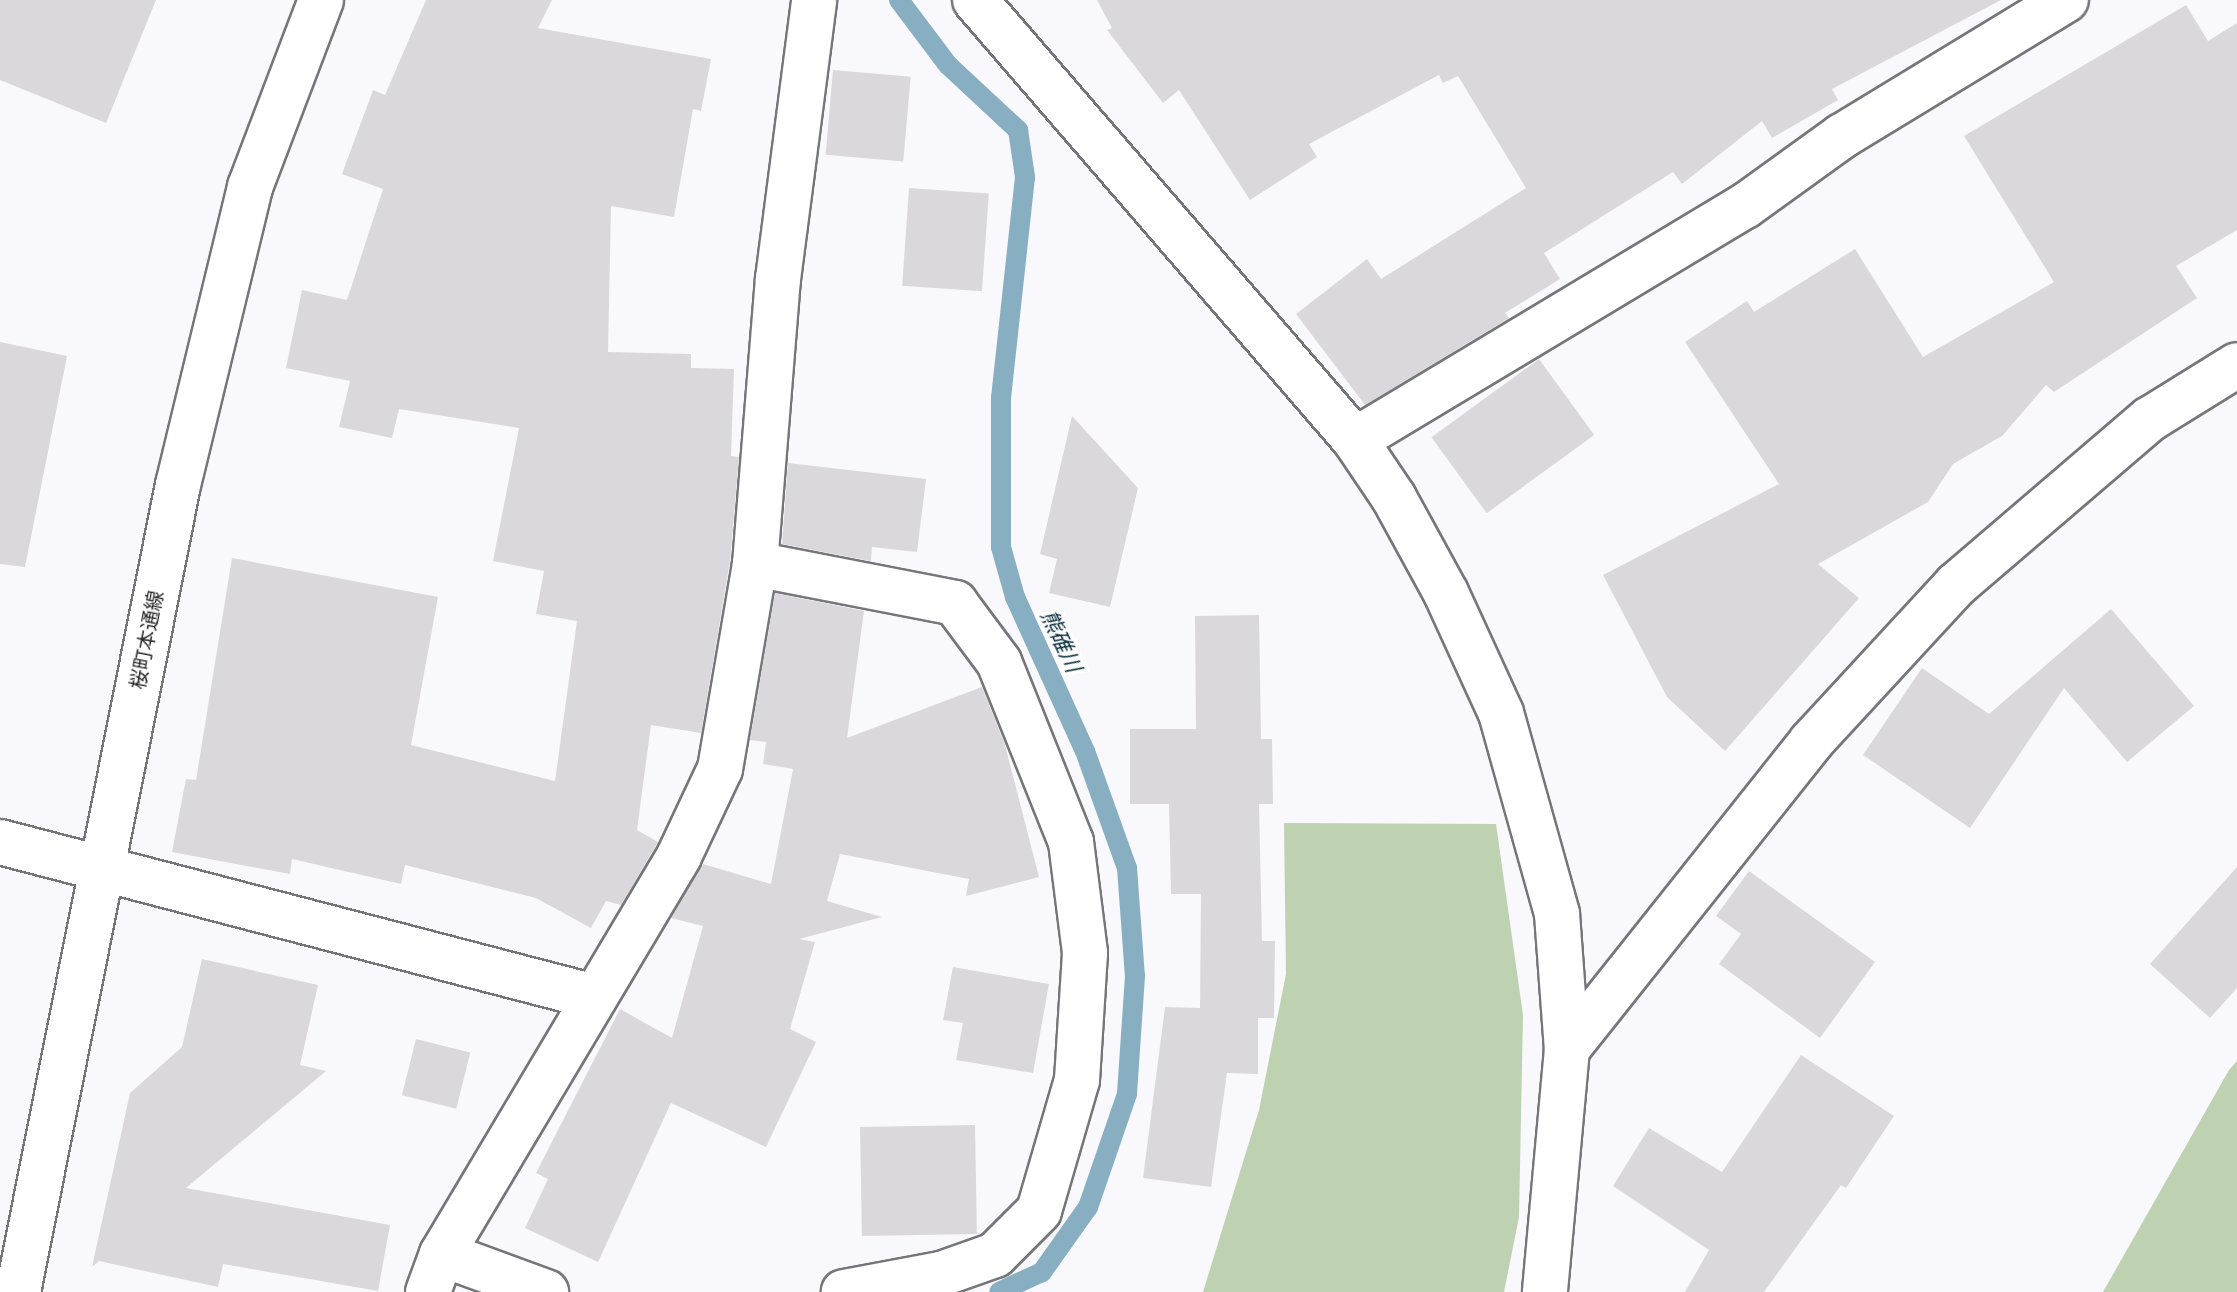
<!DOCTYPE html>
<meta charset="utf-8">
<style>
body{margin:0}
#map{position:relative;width:2237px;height:1292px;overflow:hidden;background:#f8f8fd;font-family:"Public Sans","Noto Sans JP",sans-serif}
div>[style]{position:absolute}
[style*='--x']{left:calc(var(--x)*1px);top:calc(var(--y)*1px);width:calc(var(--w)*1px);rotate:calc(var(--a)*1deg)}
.forest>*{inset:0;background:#bed1b0}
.stream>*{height:20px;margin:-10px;padding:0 10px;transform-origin:10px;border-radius:10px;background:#88aec1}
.building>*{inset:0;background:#dad8dd;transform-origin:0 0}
.roads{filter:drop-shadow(2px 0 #75767a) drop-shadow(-2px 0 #75767a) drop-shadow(0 2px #75767a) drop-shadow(0 -2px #75767a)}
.minor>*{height:44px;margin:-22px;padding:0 22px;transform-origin:22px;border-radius:22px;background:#fff}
span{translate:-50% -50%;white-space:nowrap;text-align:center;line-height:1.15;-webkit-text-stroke:8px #fff;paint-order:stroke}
.street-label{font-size:20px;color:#29292b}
.water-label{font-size:22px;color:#0a2f3d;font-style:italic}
</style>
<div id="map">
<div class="forest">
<i style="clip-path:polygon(1284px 823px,1496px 824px,1523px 1015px,1519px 1217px,1504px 1292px,1203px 1292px,1259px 1110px,1286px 974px)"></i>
<i style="clip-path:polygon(2237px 1061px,2237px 1292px,2103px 1292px,2229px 1070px)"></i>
</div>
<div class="stream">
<i style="--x:899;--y:0;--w:81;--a:53"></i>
<i style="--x:948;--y:65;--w:96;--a:42.9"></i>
<i style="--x:1018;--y:130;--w:48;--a:81.5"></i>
<i style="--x:1025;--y:177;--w:221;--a:96.2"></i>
<i style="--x:1001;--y:397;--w:150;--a:90"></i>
<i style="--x:1001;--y:547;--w:52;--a:74.4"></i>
<i style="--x:1015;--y:597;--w:169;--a:65.6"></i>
<i style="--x:1085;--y:751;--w:124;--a:70.3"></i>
<i style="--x:1127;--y:868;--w:108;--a:85.8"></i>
<i style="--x:1135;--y:976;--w:118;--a:93.9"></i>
<i style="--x:1127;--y:1094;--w:120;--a:109"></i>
<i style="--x:1088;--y:1207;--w:80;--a:125.3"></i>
<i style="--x:1042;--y:1272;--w:47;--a:155.1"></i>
</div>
<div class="building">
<i style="clip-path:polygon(0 0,156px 0,106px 123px,0 80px)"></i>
<i style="clip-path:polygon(426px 0,552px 0,538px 28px,711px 59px,701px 111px,693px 109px,674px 217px,611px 206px,608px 352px,691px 354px,691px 368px,734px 369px,731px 456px,739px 457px,730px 561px,701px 733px,651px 725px,637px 830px,658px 842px,621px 905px,606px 901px,591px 928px,536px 898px,405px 865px,401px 884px,292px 859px,290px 874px,172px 852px,186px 779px,196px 780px,232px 558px,438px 597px,411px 745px,555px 781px,577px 621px,536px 614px,544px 571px,493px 561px,519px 428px,399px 409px,392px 438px,339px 427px,350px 381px,286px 368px,302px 290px,347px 300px,383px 189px,342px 174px,373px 90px,385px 95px)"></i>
<i style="clip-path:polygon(1097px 0,2001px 0,1832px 89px,1838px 100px,1772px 138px,1762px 121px,1682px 184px,1673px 172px,1544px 253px,1560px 279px,1505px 313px,1509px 318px,1365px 405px,1296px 314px,1367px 259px,1381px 279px,1526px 188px,1458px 76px,1443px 83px,1439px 75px,1309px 144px,1317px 157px,1250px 200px,1179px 90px,1163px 103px,1107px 30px,1112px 28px)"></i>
<i style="clip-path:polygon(2186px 5px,2208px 41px,2237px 23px,2237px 230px,2176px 266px,2197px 298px,2054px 392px,2046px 385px,2002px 436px,1953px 464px,1928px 502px,1818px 564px,1859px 598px,1725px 751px,1667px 697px,1603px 575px,1779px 484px,1685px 342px,1747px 301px,1754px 312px,1855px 249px,1923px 357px,2054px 282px,1964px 136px)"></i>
<i style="left:833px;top:70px;width:78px;height:85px;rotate:5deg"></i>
<i style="left:909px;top:188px;width:80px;height:98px;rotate:4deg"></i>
<i style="clip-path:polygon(0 342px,67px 356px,25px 567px,0 564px)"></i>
<i style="left:1539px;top:359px;width:94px;height:133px;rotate:54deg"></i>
<i style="clip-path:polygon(1072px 416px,1138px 488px,1110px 607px,1049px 593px,1057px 559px,1040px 554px)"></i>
<i style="clip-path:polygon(788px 463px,926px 479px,917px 552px,872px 547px,871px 561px,782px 544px)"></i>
<i style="clip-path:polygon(775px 593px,864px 611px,847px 738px,982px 687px,1005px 745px,1039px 877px,966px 896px,969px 879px,840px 854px,827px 901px,882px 917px,799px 939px,815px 942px,790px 1029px,816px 1042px,766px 1147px,671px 1103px,598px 1262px,525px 1228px,548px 1179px,536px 1173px,620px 1009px,672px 1038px,703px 926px,671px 918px,703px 864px,771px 884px,793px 769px,763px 764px,766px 742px,750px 740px)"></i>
<i style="clip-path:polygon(2111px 609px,2194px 706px,2127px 762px,2064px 688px,1970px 828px,1863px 755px,1922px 668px,1989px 714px)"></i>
<i style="clip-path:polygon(1259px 615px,1261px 739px,1272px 739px,1273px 804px,1259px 804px,1262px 941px,1275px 941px,1274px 1018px,1258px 1018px,1258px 1074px,1227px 1073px,1211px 1187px,1143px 1178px,1165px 1007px,1200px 1008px,1201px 894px,1171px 894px,1169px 804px,1130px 804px,1130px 729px,1196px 729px,1195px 616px)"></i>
<i style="clip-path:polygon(2237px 867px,2237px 988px,2210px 1018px,2150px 964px)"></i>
<i style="clip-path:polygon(1749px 871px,1875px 962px,1820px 1038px,1719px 964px,1741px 934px,1716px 916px)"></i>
<i style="clip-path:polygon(202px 959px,318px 985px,300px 1065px,326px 1071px,186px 1188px,390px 1225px,378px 1291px,223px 1264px,218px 1287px,99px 1261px,92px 1267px,130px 1093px,182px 1047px)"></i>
<i style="clip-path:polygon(953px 967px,1049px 984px,1033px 1073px,956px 1060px,963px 1023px,943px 1020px)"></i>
<i style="left:416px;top:1039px;width:56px;height:58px;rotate:14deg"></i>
<i style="clip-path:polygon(1801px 1055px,1894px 1116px,1846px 1188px,1841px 1185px,1764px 1292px,1685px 1292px,1709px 1250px,1613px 1186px,1649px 1128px,1722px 1172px)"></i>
<i style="left:975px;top:1125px;width:109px;height:115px;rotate:89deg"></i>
</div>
<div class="roads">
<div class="minor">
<i style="--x:975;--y:0;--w:581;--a:49.18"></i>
<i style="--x:1355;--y:440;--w:70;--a:56.1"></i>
<i style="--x:1394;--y:498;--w:108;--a:61.3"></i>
<i style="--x:1446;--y:593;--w:132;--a:65.4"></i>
<i style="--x:1501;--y:713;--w:209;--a:74.4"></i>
<i style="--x:1557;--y:914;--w:135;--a:85.8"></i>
<i style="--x:1567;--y:1049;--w:244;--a:95.2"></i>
<i style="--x:1355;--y:440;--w:455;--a:-31"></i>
<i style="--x:1745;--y:206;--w:120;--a:-35.8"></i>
<i style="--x:1842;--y:136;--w:262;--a:-31.3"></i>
<i style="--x:755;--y:564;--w:204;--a:11"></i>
<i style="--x:955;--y:603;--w:74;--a:53.3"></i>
<i style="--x:999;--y:662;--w:194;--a:68.2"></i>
<i style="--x:1071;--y:842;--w:112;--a:82.8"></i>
<i style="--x:1085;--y:953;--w:127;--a:93.6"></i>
<i style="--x:1077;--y:1080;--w:136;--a:106.2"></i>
<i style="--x:1039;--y:1211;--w:62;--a:135"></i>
<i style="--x:995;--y:1255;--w:57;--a:160.6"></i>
<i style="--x:941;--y:1274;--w:99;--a:169.5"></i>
<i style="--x:0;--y:842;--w:611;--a:14.61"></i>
<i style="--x:1567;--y:1049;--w:392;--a:-51.5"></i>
<i style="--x:1811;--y:742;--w:214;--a:-47.3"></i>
<i style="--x:1956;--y:585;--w:255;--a:-40.6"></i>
<i style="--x:2150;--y:419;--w:102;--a:-31.8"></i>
<i style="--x:442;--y:1254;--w:111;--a:20.1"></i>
<i style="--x:18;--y:1292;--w:823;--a:-78.79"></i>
<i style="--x:178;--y:485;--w:307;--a:-76.4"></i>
<i style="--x:250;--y:187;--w:200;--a:-69.2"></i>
<i style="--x:428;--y:1292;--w:40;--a:-69.8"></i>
<i style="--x:442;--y:1254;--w:463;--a:-59.2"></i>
<i style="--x:679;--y:856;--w:96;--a:-64.8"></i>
<i style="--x:720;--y:769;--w:208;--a:-80.3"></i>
<i style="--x:755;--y:564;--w:286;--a:-85.4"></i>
<i style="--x:778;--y:279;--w:281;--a:-82.6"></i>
</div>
</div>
<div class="street-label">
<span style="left:147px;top:640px;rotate:-79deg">桜町本通線</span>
</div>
<div class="water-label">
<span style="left:1061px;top:641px;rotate:65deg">熊碓川</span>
</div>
</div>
